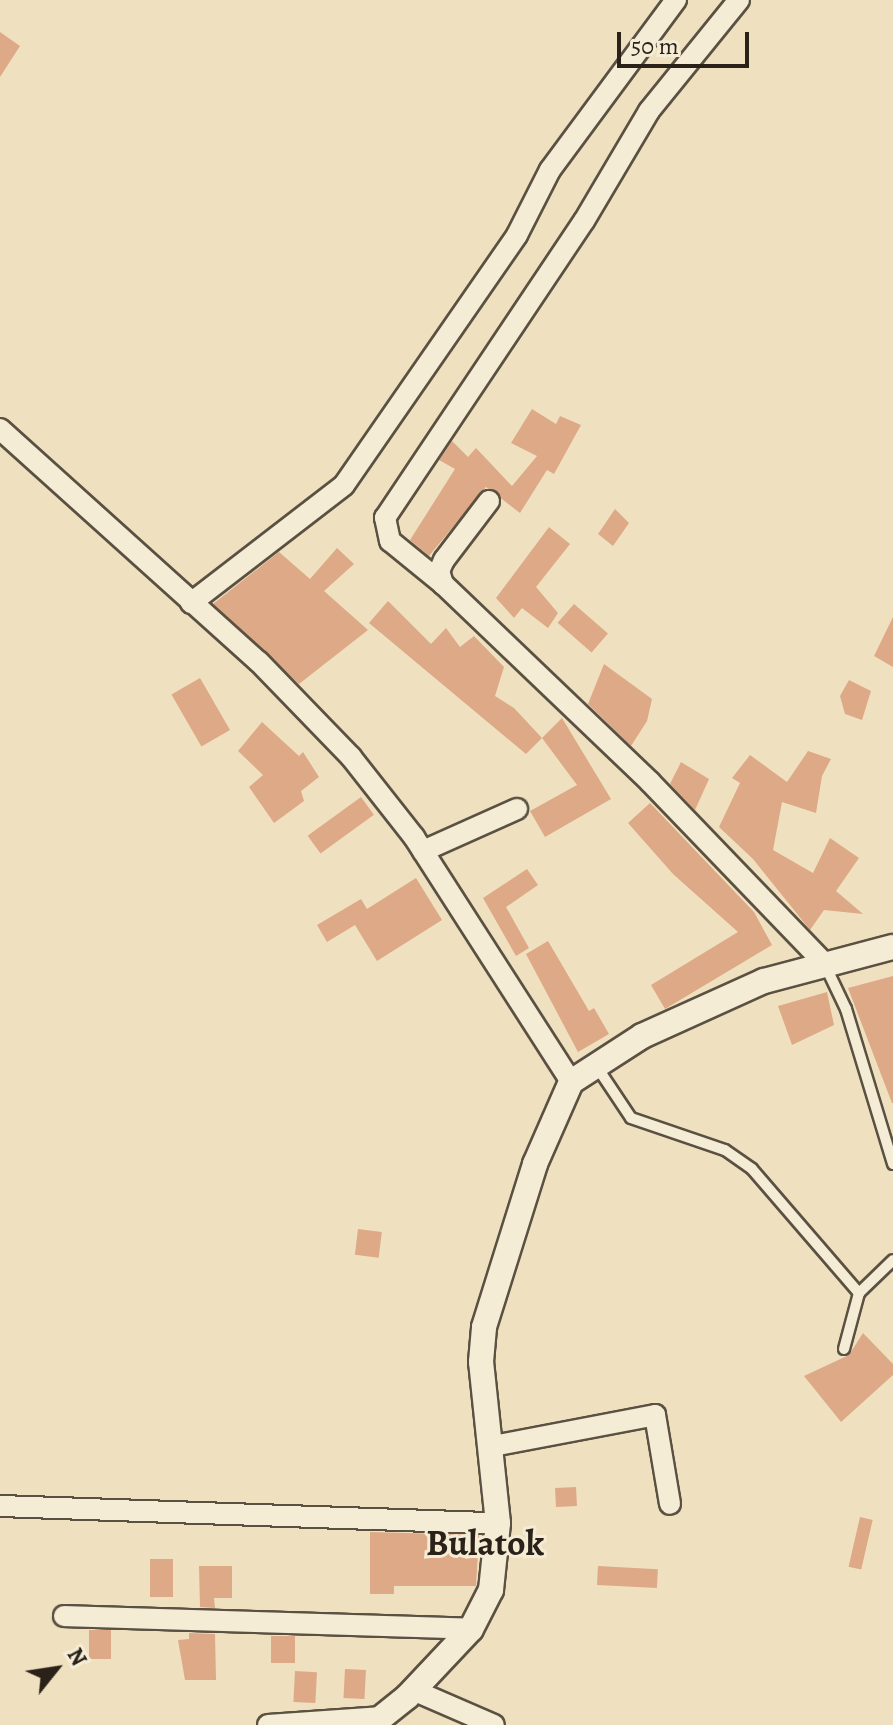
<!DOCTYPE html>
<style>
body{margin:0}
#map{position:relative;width:893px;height:1725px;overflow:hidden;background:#efe1c0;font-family:Alegreya,serif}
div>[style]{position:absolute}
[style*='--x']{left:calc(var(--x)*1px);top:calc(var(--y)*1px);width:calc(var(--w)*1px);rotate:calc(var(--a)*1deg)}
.building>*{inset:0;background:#dea986;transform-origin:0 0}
.roads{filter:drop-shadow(2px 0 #5b5142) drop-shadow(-2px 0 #5b5142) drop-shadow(0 2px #5b5142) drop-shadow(0 -2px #5b5142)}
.service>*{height:10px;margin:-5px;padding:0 5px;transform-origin:5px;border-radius:5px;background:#f5ecd6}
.minor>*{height:20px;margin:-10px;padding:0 10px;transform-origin:10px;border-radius:10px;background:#f5ecd6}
.tertiary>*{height:24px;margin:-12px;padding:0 12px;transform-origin:12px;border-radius:12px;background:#f5ecd6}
span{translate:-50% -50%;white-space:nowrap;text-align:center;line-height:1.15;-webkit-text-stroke:6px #f5ecd6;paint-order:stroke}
.quarter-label{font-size:36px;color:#2a2118;font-weight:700}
.north{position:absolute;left:16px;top:1629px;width:80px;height:80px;-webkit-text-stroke:6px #f5ecd6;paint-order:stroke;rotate:60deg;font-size:22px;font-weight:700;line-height:32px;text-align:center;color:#2a2118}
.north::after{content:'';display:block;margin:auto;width:28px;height:36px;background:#2a2118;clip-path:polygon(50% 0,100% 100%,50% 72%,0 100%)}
.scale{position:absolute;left:617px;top:32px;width:132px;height:36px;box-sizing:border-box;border:4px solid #2a2118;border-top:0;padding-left:10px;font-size:24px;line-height:28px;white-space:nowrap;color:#2a2118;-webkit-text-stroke:6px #f5ecd6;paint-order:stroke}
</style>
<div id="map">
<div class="building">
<i style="clip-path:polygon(0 32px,20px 46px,0 77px)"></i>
<i style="clip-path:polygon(532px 409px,556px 424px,560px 416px,581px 425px,554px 474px,547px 470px,520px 513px,486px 487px,429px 556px,410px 540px,455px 469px,439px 460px,452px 441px,468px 457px,476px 448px,512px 486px,537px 456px,511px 443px)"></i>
<i style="clip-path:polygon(615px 509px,629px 523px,613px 546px,598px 534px)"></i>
<i style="clip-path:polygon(549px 527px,570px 544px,536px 587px,558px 613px,548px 628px,522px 608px,514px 618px,496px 598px)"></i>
<i style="clip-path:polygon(337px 548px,354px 564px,324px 591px,368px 630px,299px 684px,213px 604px,279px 552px,310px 579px)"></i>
<i style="clip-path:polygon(388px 601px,431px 644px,446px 628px,460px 647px,474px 636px,504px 667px,495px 696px,514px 708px,542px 738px,526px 754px,369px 623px)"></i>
<i style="left:574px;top:604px;width:45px;height:25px;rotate:41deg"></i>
<i style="clip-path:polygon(893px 617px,893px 667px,874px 656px)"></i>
<i style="clip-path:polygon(604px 664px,652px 699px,647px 721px,631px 746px,588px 704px)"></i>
<i style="left:200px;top:678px;width:60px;height:33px;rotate:60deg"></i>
<i style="clip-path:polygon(849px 680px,871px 691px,862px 720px,845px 714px,840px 696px)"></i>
<i style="clip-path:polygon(562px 718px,611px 799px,545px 837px,530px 811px,577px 785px,542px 738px)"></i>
<i style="clip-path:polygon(262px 722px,299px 756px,303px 752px,319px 777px,301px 791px,304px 801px,274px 823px,249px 787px,263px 775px,238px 751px)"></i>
<i style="clip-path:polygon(808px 751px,831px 759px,822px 776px,816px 813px,782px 802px,773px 850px,813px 873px,830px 838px,859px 858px,836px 891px,863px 914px,824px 910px,810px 930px,753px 859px,719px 827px,740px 783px,732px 778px,750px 755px,787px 782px)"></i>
<i style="clip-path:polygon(681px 762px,709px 779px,695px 810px,670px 784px)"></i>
<i style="left:361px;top:797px;width:22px;height:66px;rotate:54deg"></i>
<i style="clip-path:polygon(650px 803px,754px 912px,772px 945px,665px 1009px,651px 985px,738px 932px,673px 874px,628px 823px)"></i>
<i style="clip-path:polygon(527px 869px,538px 885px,506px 907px,529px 948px,516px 956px,483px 898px)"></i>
<i style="clip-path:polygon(416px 878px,442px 920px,377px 961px,355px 925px,327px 942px,317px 925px,361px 899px,367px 909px)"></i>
<i style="clip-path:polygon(548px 941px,589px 1011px,594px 1008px,609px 1034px,578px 1052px,526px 954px)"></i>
<i style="clip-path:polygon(893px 976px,893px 1103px,892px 1103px,848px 988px)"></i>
<i style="clip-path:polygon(827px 992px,834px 1025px,792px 1045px,778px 1006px)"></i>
<i style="left:358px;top:1229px;width:24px;height:26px;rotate:7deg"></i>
<i style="clip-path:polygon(863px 1333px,893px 1364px,893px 1375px,841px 1422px,804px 1376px,849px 1355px)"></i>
<i style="left:576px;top:1487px;width:19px;height:21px;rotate:87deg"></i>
<i style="left:860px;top:1517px;width:13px;height:51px;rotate:13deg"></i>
<i style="clip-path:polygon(370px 1532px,479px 1535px,476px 1586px,394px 1586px,394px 1594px,370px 1594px)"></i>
<i style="left:150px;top:1559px;width:23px;height:38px"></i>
<i style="clip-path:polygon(199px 1566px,232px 1566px,232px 1598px,214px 1598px,215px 1608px,200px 1607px)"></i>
<i style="left:598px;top:1566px;width:60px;height:19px;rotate:3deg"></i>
<i style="left:89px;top:1630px;width:22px;height:29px"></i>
<i style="clip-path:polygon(189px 1633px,215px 1634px,216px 1680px,185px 1680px,178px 1640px,189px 1639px)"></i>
<i style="left:271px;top:1636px;width:24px;height:27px"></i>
<i style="left:345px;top:1669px;width:21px;height:29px;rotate:3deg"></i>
<i style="left:295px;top:1671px;width:22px;height:31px;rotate:3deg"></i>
</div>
<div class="roads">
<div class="service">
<i style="--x:825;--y:965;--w:49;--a:64.5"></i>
<i style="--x:846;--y:1009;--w:162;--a:73.1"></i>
<i style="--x:597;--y:1067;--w:61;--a:56.3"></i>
<i style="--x:631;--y:1118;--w:99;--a:18.8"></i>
<i style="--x:725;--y:1150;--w:33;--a:35"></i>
<i style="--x:752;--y:1169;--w:164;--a:49.2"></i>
<i style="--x:844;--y:1349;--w:58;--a:-75"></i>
<i style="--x:859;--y:1293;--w:47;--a:-44.1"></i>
</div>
<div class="minor">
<i style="--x:0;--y:429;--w:348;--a:42"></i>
<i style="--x:259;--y:662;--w:132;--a:45.9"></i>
<i style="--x:351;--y:757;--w:102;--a:51.8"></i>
<i style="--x:414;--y:837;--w:291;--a:57.3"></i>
<i style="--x:489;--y:501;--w:74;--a:127.3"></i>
<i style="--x:444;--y:560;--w:12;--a:114"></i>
<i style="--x:439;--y:571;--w:14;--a:73"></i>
<i style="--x:443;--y:584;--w:286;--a:43.7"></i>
<i style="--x:650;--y:782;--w:251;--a:46.1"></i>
<i style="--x:443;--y:584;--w:68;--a:-140.9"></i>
<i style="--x:390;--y:541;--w:24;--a:-102"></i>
<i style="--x:385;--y:518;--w:358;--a:-56.2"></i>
<i style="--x:584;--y:221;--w:128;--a:-59.4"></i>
<i style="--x:649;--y:111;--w:143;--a:-51"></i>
<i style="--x:191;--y:603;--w:193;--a:-37.6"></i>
<i style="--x:344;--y:485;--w:304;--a:-55.3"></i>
<i style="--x:517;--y:235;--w:73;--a:-63.1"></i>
<i style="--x:550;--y:170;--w:212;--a:-53.5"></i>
<i style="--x:423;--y:851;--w:103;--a:-24.1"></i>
<i style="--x:493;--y:1446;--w:165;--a:-10.8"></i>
<i style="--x:655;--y:1415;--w:90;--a:80.4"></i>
<i style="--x:0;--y:1506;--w:498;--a:2"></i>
<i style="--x:64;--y:1616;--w:407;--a:1.8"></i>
<i style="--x:413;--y:1690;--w:88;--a:23.4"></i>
<i style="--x:268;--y:1725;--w:115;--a:-4"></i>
</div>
<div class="tertiary">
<i style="--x:372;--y:1725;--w:45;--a:-38.7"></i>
<i style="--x:407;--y:1697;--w:93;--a:-46.7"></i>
<i style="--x:471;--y:1629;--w:44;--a:-62.9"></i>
<i style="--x:491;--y:1590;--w:67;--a:-84"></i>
<i style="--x:498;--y:1523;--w:162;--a:-96"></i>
<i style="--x:481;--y:1362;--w:35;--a:-85"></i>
<i style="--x:484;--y:1327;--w:171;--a:-72.6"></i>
<i style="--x:535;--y:1164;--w:90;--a:-66.3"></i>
<i style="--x:571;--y:1082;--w:85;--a:-32.9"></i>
<i style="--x:642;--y:1036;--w:134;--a:-24.3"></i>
<i style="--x:764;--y:981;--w:133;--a:-14.8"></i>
</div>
</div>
<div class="quarter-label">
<span style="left:485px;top:1543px">Bulatok</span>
</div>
<div class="north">N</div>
<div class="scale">50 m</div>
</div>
